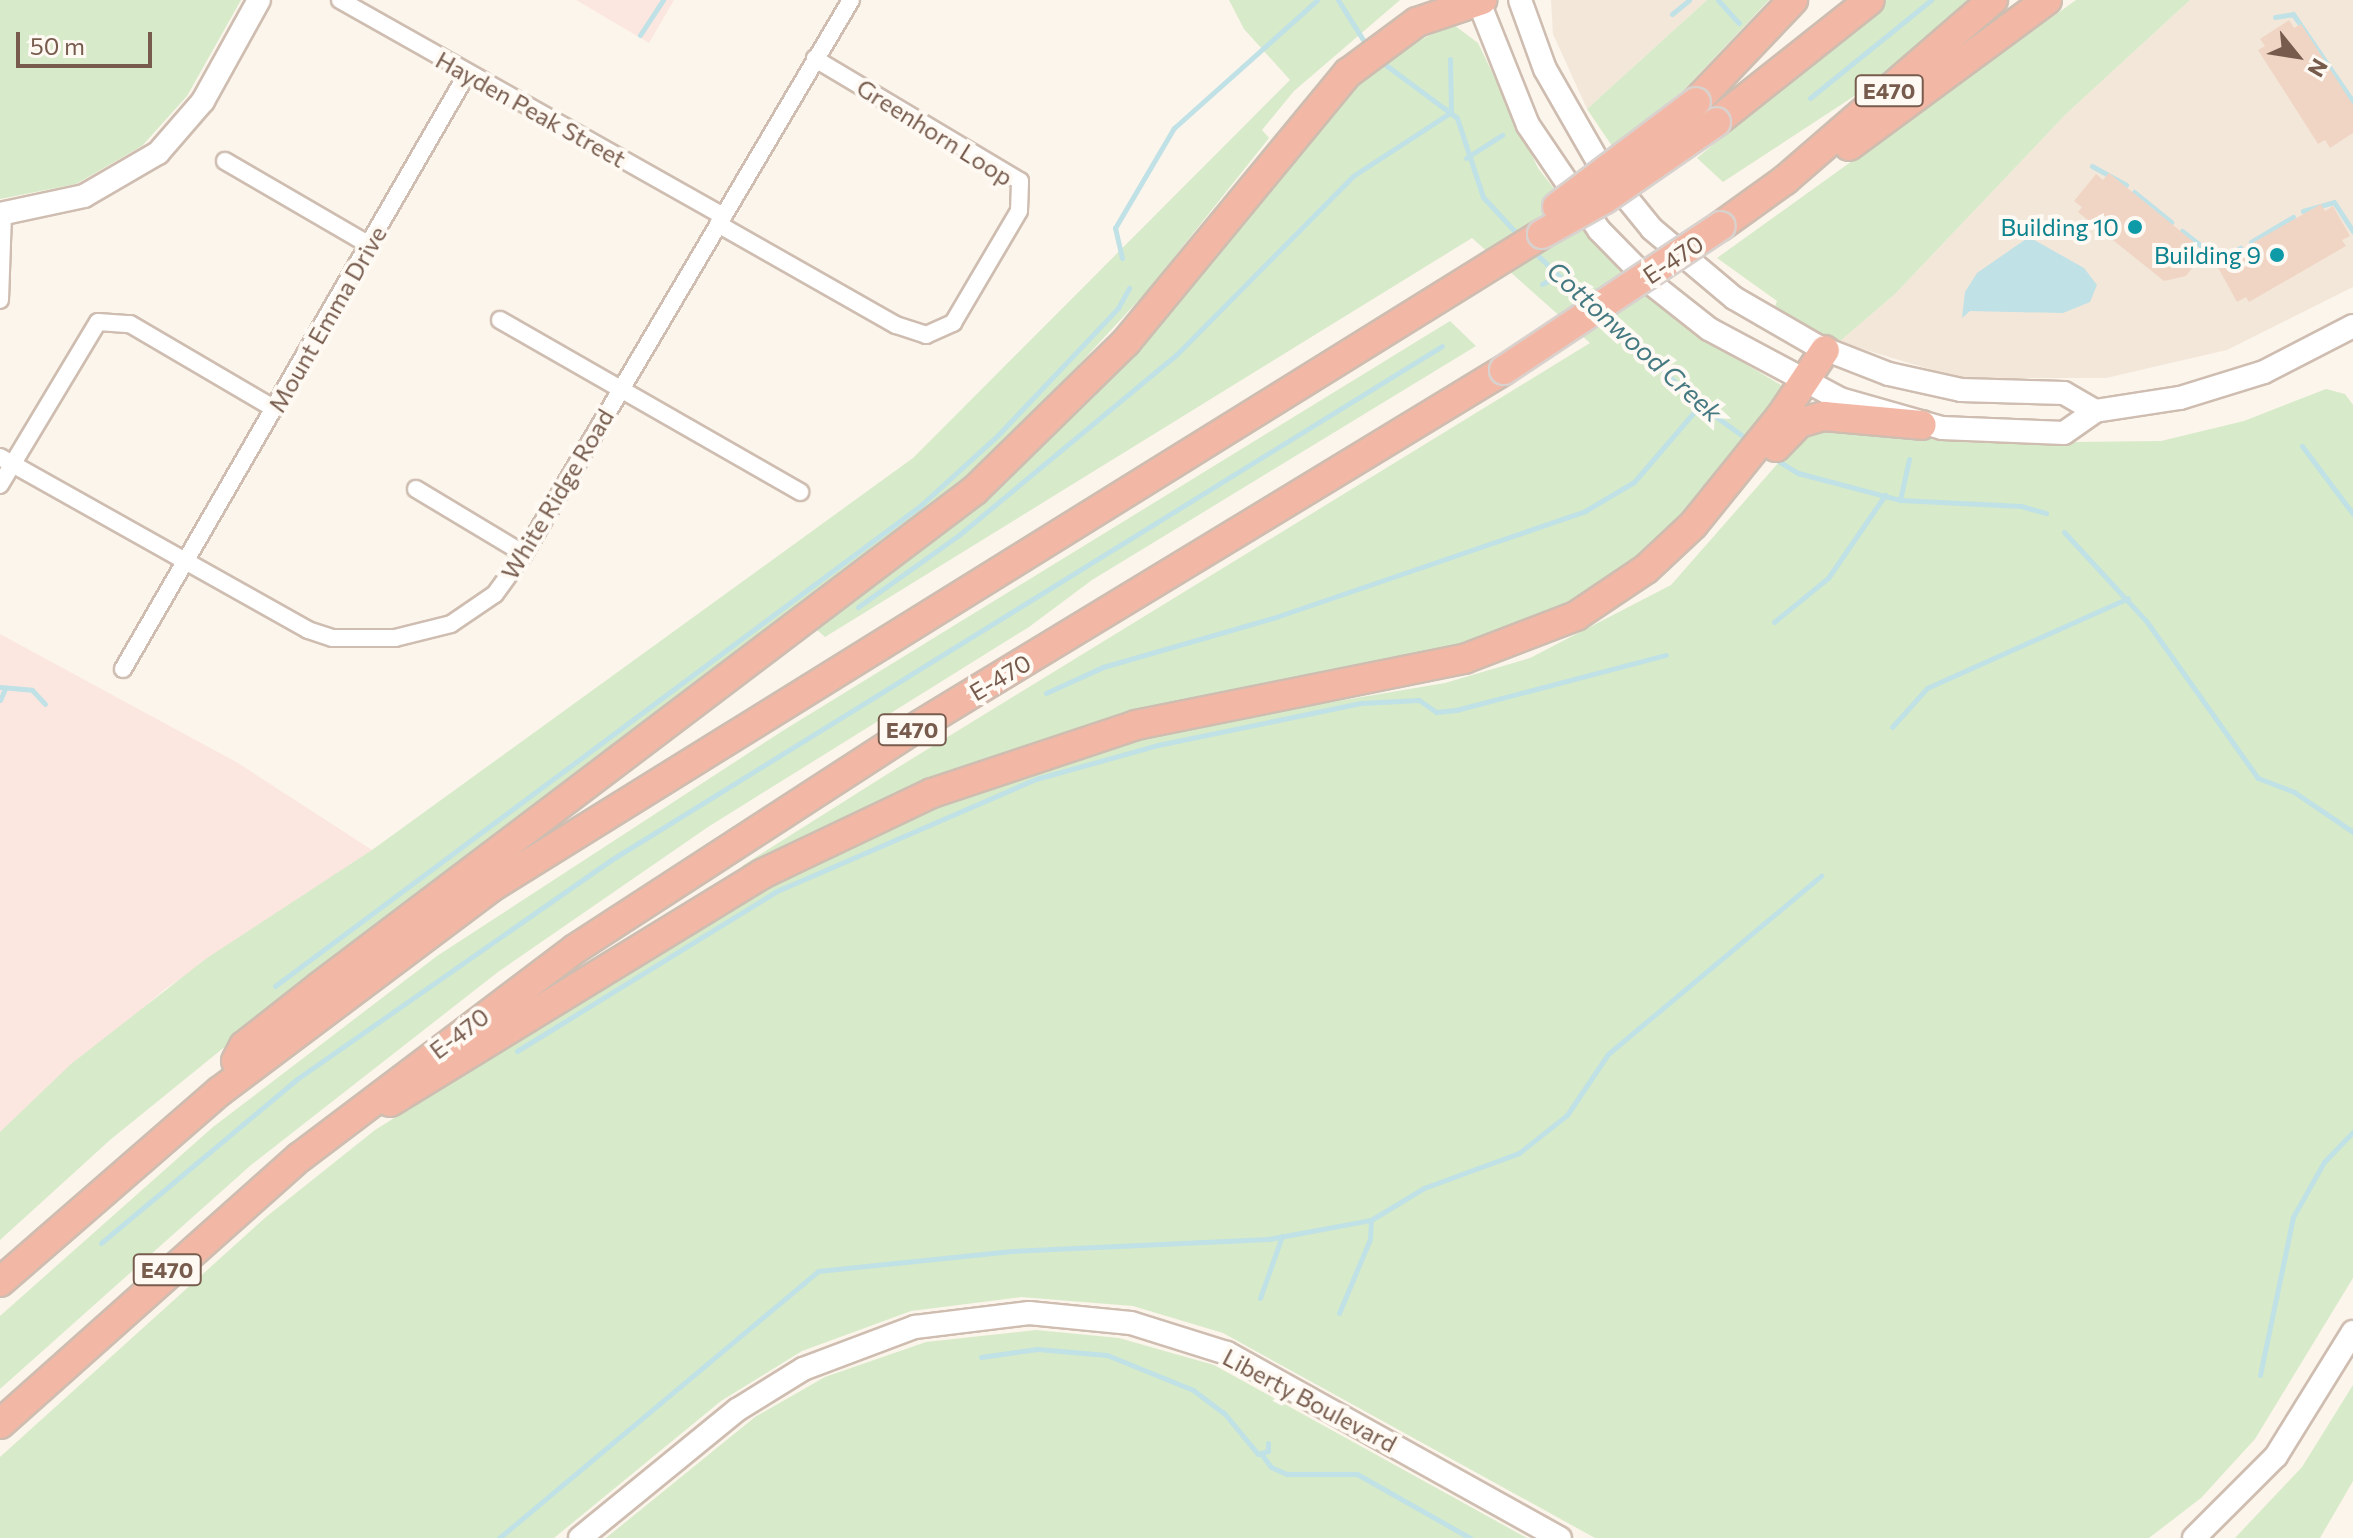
<!DOCTYPE html>
<style>
body{margin:0}
#map{position:relative;width:2353px;height:1538px;overflow:hidden;background:#fcf5eb;font-family:Commissioner,sans-serif}
div>[style]{position:absolute}
[style*='--x']{left:calc(var(--x)*1px);top:calc(var(--y)*1px);width:calc(var(--w)*1px);rotate:calc(var(--a)*1deg)}
.residential>*{inset:0;background:#f3e7da}
.commercial>*{inset:0;background:#fbe7e0}
.green>*{inset:0;background:#d7eac9}
.water>*{inset:0;background:#c0e1e5}
.stream>*{height:5px;margin:-2.5px;padding:0 2.5px;transform-origin:2.5px;border-radius:2.5px;background:#c0e1e5}
.building>*{inset:0;background:#f0d5c4}
.roads{filter:drop-shadow(2px 0 #cebdb0) drop-shadow(-2px 0 #cebdb0) drop-shadow(0 2px #cebdb0) drop-shadow(0 -2px #cebdb0)}
.street>*{height:16px;margin:-8px;padding:0 8px;transform-origin:8px;border-radius:8px;background:#fff}
.secondary>*{height:22px;margin:-11px;padding:0 11px;transform-origin:11px;border-radius:11px;background:#fff}
.highway>*{height:28px;margin:-14px;padding:0 14px;transform-origin:14px;border-radius:14px;background:#f3b8a5}
.bridges{filter:drop-shadow(2px 0 #d9d1cd) drop-shadow(-2px 0 #d9d1cd) drop-shadow(0 2px #d9d1cd) drop-shadow(0 -2px #d9d1cd)}
.highway-bridge>*{height:28px;margin:-14px;padding:0 14px;transform-origin:14px;border-radius:14px;background:#f3b8a5}
.dots>*{width:22px;height:22px;translate:-50% -50%;box-sizing:border-box;border:4px solid #fef9f2;border-radius:50%}
span{translate:-50% -50%;white-space:nowrap;text-align:center;line-height:1.15;-webkit-text-stroke:8px #fef9f2;paint-order:stroke}
.shield-label span{padding:2px 6px;background:#fef9f2;border:2px solid;border-radius:6px;-webkit-text-stroke-width:0}
.shield-label{font-size:22px;color:#775c4e;font-weight:700}
.street-label{font-size:24px;color:#775c4e}
.culture-label{font-size:24px;color:#0d838f}
.right{translate:-100% -50%;text-align:right}
.water-label{font-size:26px;color:#457982;font-style:italic}
.north{position:absolute;left:2257px;top:16px;width:80px;height:80px;-webkit-text-stroke:6px #fef9f2;paint-order:stroke;rotate:120deg;font-size:22px;font-weight:700;line-height:32px;text-align:center;color:#775c4e}
.north::after{content:'';display:block;margin:auto;width:28px;height:36px;background:#775c4e;clip-path:polygon(50% 0,100% 100%,50% 72%,0 100%)}
.scale{position:absolute;left:16px;top:32px;width:136px;height:36px;box-sizing:border-box;border:4px solid #775c4e;border-top:0;padding-left:10px;font-size:24px;line-height:28px;white-space:nowrap;color:#775c4e;-webkit-text-stroke:6px #fef9f2;paint-order:stroke}
</style>
<div id="map">
<div class="residential">
<i style="clip-path:polygon(1551px 0,1707px 0,1587px 109px,1553px 34px)"></i>
<i style="clip-path:polygon(2190px 0,2353px 0,2353px 287px,2227px 350px,2106px 378px,1959px 378px,1839px 342px,1895px 294px,2066px 114px)"></i>
</div>
<div class="commercial">
<i style="clip-path:polygon(576px 0,674px 0,649px 43px)"></i>
<i style="clip-path:polygon(0 634px,238px 763px,372px 850px,165px 989px,0 1132px)"></i>
</div>
<div class="green">
<i style="clip-path:polygon(0 0,241px 0,187px 96px,142px 146px,76px 184px,0 199px)"></i>
<i style="clip-path:polygon(1229px 0,1400px 0,1294px 91px,1262px 130px,1269px 138px,1148px 290px,987px 464px,338px 955px,110px 1140px,0 1240px,0 1132px,71px 1064px,207px 958px,372px 850px,913px 458px,1290px 80px,1244px 29px)"></i>
<i style="clip-path:polygon(1707px 0,1769px 0,1684px 90px,1612px 146px,1587px 109px)"></i>
<i style="clip-path:polygon(1887px 0,1973px 0,1891px 72px,1723px 182px,1697px 158px)"></i>
<i style="clip-path:polygon(2076px 0,2190px 0,2066px 114px,1895px 294px,1839px 342px,1774px 309px,1777px 301px,1717px 258px)"></i>
<i style="clip-path:polygon(1454px 25px,1478px 43px,1538px 168px,1606px 256px,1687px 329px,1781px 385px,1774px 403px,1692px 505px,1630px 565px,1573px 603px,1465px 645px,1228px 694px,742px 874px,742px 866px,897px 768px,1590px 343px,1472px 238px,825px 637px,816px 629px,930px 541px,1128px 356px,1348px 91px,1396px 50px)"></i>
<i style="clip-path:polygon(1450px 321px,1476px 346px,1092px 580px,1029px 627px,708px 827px,498px 972px,251px 1165px,0 1389px,0 1316px,213px 1127px,437px 956px,784px 730px)"></i>
<i style="clip-path:polygon(2326px 389px,2345px 394px,2353px 405px,2353px 1278px,2255px 1439px,2201px 1498px,2149px 1538px,1595px 1538px,1223px 1333px,1133px 1306px,1021px 1297px,911px 1311px,802px 1351px,721px 1401px,554px 1538px,0 1538px,0 1457px,266px 1217px,375px 1130px,789px 871px,986px 784px,1160px 731px,1445px 683px,1530px 658px,1671px 585px,1808px 429px,1977px 443px,2161px 441px,2244px 421px)"></i>
<i style="clip-path:polygon(1036px 1330px,1119px 1338px,1214px 1365px,1527px 1538px,606px 1538px,755px 1417px,825px 1377px,926px 1342px)"></i>
<i style="clip-path:polygon(2353px 1385px,2353px 1481px,2320px 1538px,2235px 1538px,2302px 1467px)"></i>
</div>
<div class="water">
<i style="clip-path:polygon(2029px 237px,2084px 268px,2097px 285px,2090px 302px,2063px 313px,1970px 311px,1962px 318px,1965px 292px,1977px 273px)"></i>
</div>
<div class="stream">
<i style="--x:1338;--y:0;--w:54;--a:57.8"></i>
<i style="--x:1718;--y:0;--w:31;--a:48"></i>
<i style="--x:1672;--y:14;--w:22;--a:-39"></i>
<i style="--x:2275;--y:17;--w:18;--a:-9"></i>
<i style="--x:2293;--y:14;--w:107;--a:55.7"></i>
<i style="--x:640;--y:35;--w:42;--a:-56.7"></i>
<i style="--x:1379;--y:60;--w:97;--a:36.6"></i>
<i style="--x:1457;--y:118;--w:83;--a:71.8"></i>
<i style="--x:1483;--y:197;--w:56;--a:47.2"></i>
<i style="--x:1810;--y:98;--w:156;--a:-39"></i>
<i style="--x:1466;--y:158;--w:43;--a:-32.6"></i>
<i style="--x:2092;--y:166;--w:39;--a:29"></i>
<i style="--x:2134;--y:192;--w:48;--a:39"></i>
<i style="--x:2303;--y:211;--w:32;--a:-16"></i>
<i style="--x:2334;--y:202;--w:35;--a:57"></i>
<i style="--x:2182;--y:231;--w:31;--a:38"></i>
<i style="--x:2206;--y:250;--w:16;--a:128"></i>
<i style="--x:2251;--y:242;--w:49;--a:-30.8"></i>
<i style="--x:1533;--y:251;--w:74;--a:43.4"></i>
<i style="--x:1122;--y:258;--w:31;--a:-103"></i>
<i style="--x:1115;--y:228;--w:116;--a:-59.5"></i>
<i style="--x:1174;--y:128;--w:192;--a:-41.8"></i>
<i style="--x:2219;--y:261;--w:25;--a:-32"></i>
<i style="--x:1542;--y:284;--w:18;--a:-27"></i>
<i style="--x:1604;--y:316;--w:131;--a:42.8"></i>
<i style="--x:1700;--y:405;--w:63;--a:36"></i>
<i style="--x:2302;--y:446;--w:85;--a:53.1"></i>
<i style="--x:1772;--y:457;--w:31;--a:32"></i>
<i style="--x:1798;--y:473;--w:106;--a:14.8"></i>
<i style="--x:1900;--y:500;--w:121;--a:2.8"></i>
<i style="--x:2021;--y:506;--w:26;--a:16"></i>
<i style="--x:1900;--y:500;--w:42;--a:-77.6"></i>
<i style="--x:2064;--y:532;--w:122;--a:47.3"></i>
<i style="--x:2147;--y:622;--w:191;--a:54.6"></i>
<i style="--x:2258;--y:778;--w:39;--a:21"></i>
<i style="--x:2294;--y:792;--w:71;--a:34.1"></i>
<i style="--x:858;--y:607;--w:124;--a:-35.5"></i>
<i style="--x:959;--y:535;--w:283;--a:-39.7"></i>
<i style="--x:1177;--y:354;--w:250;--a:-45.3"></i>
<i style="--x:1353;--y:176;--w:117;--a:-33.1"></i>
<i style="--x:1451;--y:112;--w:53;--a:-91.1"></i>
<i style="--x:1774;--y:622;--w:70;--a:-39.2"></i>
<i style="--x:1828;--y:578;--w:101;--a:-55.5"></i>
<i style="--x:0;--y:687;--w:32;--a:5"></i>
<i style="--x:32;--y:690;--w:19;--a:47"></i>
<i style="--x:1046;--y:693;--w:63;--a:-24.5"></i>
<i style="--x:1103;--y:667;--w:180;--a:-16.1"></i>
<i style="--x:1276;--y:617;--w:327;--a:-18.9"></i>
<i style="--x:1585;--y:511;--w:57;--a:-30.6"></i>
<i style="--x:1634;--y:482;--w:101;--a:-49.4"></i>
<i style="--x:0;--y:700;--w:12;--a:-66"></i>
<i style="--x:1892;--y:727;--w:52;--a:-48.1"></i>
<i style="--x:1927;--y:688;--w:220;--a:-24.1"></i>
<i style="--x:275;--y:986;--w:804;--a:-36.66"></i>
<i style="--x:920;--y:506;--w:105;--a:-42.3"></i>
<i style="--x:998;--y:435;--w:175;--a:-46.6"></i>
<i style="--x:1118;--y:308;--w:23;--a:-61"></i>
<i style="--x:517;--y:1051;--w:305;--a:-31.6"></i>
<i style="--x:777;--y:891;--w:282;--a:-23.4"></i>
<i style="--x:1036;--y:779;--w:127;--a:-15.6"></i>
<i style="--x:1158;--y:745;--w:207;--a:-11.7"></i>
<i style="--x:1361;--y:703;--w:58;--a:-3"></i>
<i style="--x:1419;--y:700;--w:21;--a:35"></i>
<i style="--x:1436;--y:712;--w:20;--a:-6"></i>
<i style="--x:1456;--y:710;--w:217;--a:-14.7"></i>
<i style="--x:101;--y:1243;--w:256;--a:-39.9"></i>
<i style="--x:297;--y:1079;--w:383;--a:-34.9"></i>
<i style="--x:611;--y:860;--w:977;--a:-31.74"></i>
<i style="--x:1260;--y:1298;--w:66;--a:-70.5"></i>
<i style="--x:1339;--y:1313;--w:80;--a:-67.3"></i>
<i style="--x:1370;--y:1239;--w:19;--a:-87"></i>
<i style="--x:981;--y:1357;--w:57;--a:-8.1"></i>
<i style="--x:1037;--y:1349;--w:70;--a:4.9"></i>
<i style="--x:1107;--y:1355;--w:93;--a:22.1"></i>
<i style="--x:1193;--y:1390;--w:39;--a:37"></i>
<i style="--x:1224;--y:1413;--w:53;--a:50.3"></i>
<i style="--x:1258;--y:1454;--w:10;--a:-17"></i>
<i style="--x:1268;--y:1451;--w:8;--a:-90"></i>
<i style="--x:2260;--y:1375;--w:161;--a:-78.2"></i>
<i style="--x:2293;--y:1217;--w:63;--a:-60.6"></i>
<i style="--x:2324;--y:1162;--w:42;--a:-46"></i>
<i style="--x:1262;--y:1455;--w:15;--a:53"></i>
<i style="--x:1271;--y:1467;--w:17;--a:24"></i>
<i style="--x:1287;--y:1474;--w:70;--a:0"></i>
<i style="--x:1357;--y:1474;--w:130;--a:29.5"></i>
<i style="--x:499;--y:1538;--w:416;--a:-39.9"></i>
<i style="--x:818;--y:1271;--w:195;--a:-5.9"></i>
<i style="--x:1012;--y:1251;--w:257;--a:-2.7"></i>
<i style="--x:1269;--y:1239;--w:104;--a:-10.6"></i>
<i style="--x:1371;--y:1220;--w:62;--a:-31.1"></i>
<i style="--x:1424;--y:1188;--w:101;--a:-20.2"></i>
<i style="--x:1519;--y:1153;--w:61;--a:-38.4"></i>
<i style="--x:1567;--y:1115;--w:73;--a:-56.1"></i>
<i style="--x:1608;--y:1054;--w:278;--a:-39.9"></i>
</div>
<div class="building">
<i style="clip-path:polygon(2289px 20px,2294px 28px,2301px 24px,2353px 105px,2353px 133px,2330px 148px,2325px 140px,2318px 144px,2258px 50px,2265px 46px,2260px 39px)"></i>
<i style="clip-path:polygon(2109px 173px,2195px 243px,2189px 250px,2200px 258px,2186px 276px,2164px 281px,2078px 212px,2082px 207px,2074px 201px,2096px 174px,2103px 180px)"></i>
<i style="clip-path:polygon(2321px 204px,2325px 211px,2333px 206px,2350px 236px,2342px 240px,2346px 246px,2249px 302px,2246px 297px,2237px 302px,2216px 264px)"></i>
</div>
<div class="roads">
<div class="street">
<i style="--x:340;--y:0;--w:440;--a:29.4"></i>
<i style="--x:225;--y:161;--w:169;--a:30.2"></i>
<i style="--x:718;--y:224;--w:205;--a:29.6"></i>
<i style="--x:896;--y:325;--w:32;--a:18"></i>
<i style="--x:926;--y:335;--w:30;--a:-24"></i>
<i style="--x:953;--y:323;--w:130;--a:-59.5"></i>
<i style="--x:1019;--y:211;--w:30;--a:-88"></i>
<i style="--x:1020;--y:181;--w:239;--a:-149.2"></i>
<i style="--x:0;--y:300;--w:86;--a:-88"></i>
<i style="--x:500;--y:320;--w:346;--a:29.8"></i>
<i style="--x:0;--y:457;--w:353;--a:29.3"></i>
<i style="--x:308;--y:630;--w:26;--a:18"></i>
<i style="--x:333;--y:638;--w:62;--a:0"></i>
<i style="--x:395;--y:638;--w:58;--a:-14"></i>
<i style="--x:451;--y:624;--w:53;--a:-34.3"></i>
<i style="--x:495;--y:594;--w:49;--a:-54.1"></i>
<i style="--x:524;--y:554;--w:643;--a:-59.45"></i>
<i style="--x:0;--y:485;--w:190;--a:-59"></i>
<i style="--x:98;--y:322;--w:32;--a:4"></i>
<i style="--x:130;--y:324;--w:168;--a:30.4"></i>
<i style="--x:416;--y:489;--w:126;--a:31"></i>
<i style="--x:123;--y:669;--w:687;--a:-59.97"></i>
</div>
<div class="secondary">
<i style="--x:1478;--y:0;--w:135;--a:68.2"></i>
<i style="--x:1528;--y:125;--w:127;--a:55.9"></i>
<i style="--x:1599;--y:230;--w:76;--a:45.5"></i>
<i style="--x:1652;--y:284;--w:73;--a:38.3"></i>
<i style="--x:1709;--y:329;--w:149;--a:28.1"></i>
<i style="--x:1840;--y:399;--w:106;--a:15.9"></i>
<i style="--x:1942;--y:428;--w:122;--a:2.3"></i>
<i style="--x:2064;--y:433;--w:38;--a:-35"></i>
<i style="--x:2095;--y:411;--w:86;--a:-8.7"></i>
<i style="--x:2180;--y:398;--w:88;--a:-17.2"></i>
<i style="--x:2264;--y:372;--w:100;--a:-27.3"></i>
<i style="--x:1520;--y:0;--w:73;--a:70.1"></i>
<i style="--x:1545;--y:69;--w:111;--a:60.2"></i>
<i style="--x:1600;--y:165;--w:82;--a:50.9"></i>
<i style="--x:1652;--y:229;--w:107;--a:40.1"></i>
<i style="--x:1734;--y:298;--w:96;--a:30"></i>
<i style="--x:1817;--y:346;--w:77;--a:21.3"></i>
<i style="--x:1889;--y:374;--w:74;--a:12.5"></i>
<i style="--x:1961;--y:390;--w:103;--a:1.7"></i>
<i style="--x:2064;--y:393;--w:36;--a:30"></i>
<i style="--x:0;--y:214;--w:86;--a:-12.1"></i>
<i style="--x:84;--y:196;--w:86;--a:-30.2"></i>
<i style="--x:158;--y:153;--w:69;--a:-49.1"></i>
<i style="--x:203;--y:101;--w:115;--a:-61"></i>
<i style="--x:580;--y:1538;--w:203;--a:-39.2"></i>
<i style="--x:737;--y:1410;--w:78;--a:-31.8"></i>
<i style="--x:803;--y:1369;--w:120;--a:-20.6"></i>
<i style="--x:915;--y:1327;--w:115;--a:-7"></i>
<i style="--x:1029;--y:1313;--w:102;--a:5.6"></i>
<i style="--x:1131;--y:1323;--w:101;--a:17.4"></i>
<i style="--x:1227;--y:1353;--w:381;--a:29.1"></i>
<i style="--x:2194;--y:1538;--w:116;--a:-45"></i>
<i style="--x:2276;--y:1456;--w:146;--a:-58.2"></i>
</div>
<div class="highway">
<i style="--x:1696;--y:102;--w:141;--a:-46.4"></i>
<i style="--x:1716;--y:122;--w:196;--a:-38.4"></i>
<i style="--x:1849;--y:146;--w:246;--a:-36.4"></i>
<i style="--x:1721;--y:226;--w:79;--a:-35.7"></i>
<i style="--x:1785;--y:180;--w:275;--a:-40.9"></i>
<i style="--x:1776;--y:447;--w:33;--a:-46"></i>
<i style="--x:1799;--y:423;--w:26;--a:-16"></i>
<i style="--x:1824;--y:416;--w:98;--a:5.2"></i>
<i style="--x:236;--y:1061;--w:17;--a:-62"></i>
<i style="--x:244;--y:1046;--w:95;--a:-38.2"></i>
<i style="--x:319;--y:987;--w:823;--a:-37.15"></i>
<i style="--x:975;--y:490;--w:211;--a:-44.4"></i>
<i style="--x:1126;--y:342;--w:349;--a:-50.5"></i>
<i style="--x:1348;--y:73;--w:86;--a:-36.5"></i>
<i style="--x:1417;--y:22;--w:69;--a:-18.7"></i>
<i style="--x:390;--y:1102;--w:436;--a:-31.5"></i>
<i style="--x:762;--y:874;--w:188;--a:-25.5"></i>
<i style="--x:932;--y:793;--w:215;--a:-18.4"></i>
<i style="--x:1136;--y:725;--w:335;--a:-11.4"></i>
<i style="--x:1464;--y:659;--w:120;--a:-21"></i>
<i style="--x:1576;--y:616;--w:84;--a:-33.9"></i>
<i style="--x:1646;--y:569;--w:64;--a:-43.1"></i>
<i style="--x:1693;--y:525;--w:140;--a:-51.1"></i>
<i style="--x:1781;--y:416;--w:79;--a:-56.3"></i>
<i style="--x:0;--y:1282;--w:291;--a:-41"></i>
<i style="--x:220;--y:1091;--w:341;--a:-36.9"></i>
<i style="--x:493;--y:886;--w:1235;--a:-31.86"></i>
<i style="--x:0;--y:1424;--w:402;--a:-41.7"></i>
<i style="--x:300;--y:1157;--w:345;--a:-37.1"></i>
<i style="--x:575;--y:949;--w:411;--a:-33"></i>
<i style="--x:920;--y:725;--w:683;--a:-31.29"></i>
</div>
</div>
<div class="bridges">
<div class="highway-bridge">
<i style="--x:1557;--y:207;--w:174;--a:-37.1"></i>
<i style="--x:1542;--y:234;--w:72;--a:-29.1"></i>
<i style="--x:1605;--y:199;--w:135;--a:-34.7"></i>
<i style="--x:1504;--y:370;--w:260;--a:-33.6"></i>
</div>
</div>
<div class="dots">
<i style="left:2135px;top:227px;background:#0f9aa8"></i>
<i style="left:2277px;top:255px;background:#0f9aa8"></i>
</div>
<div class="shield-label">
<span style="left:1889px;top:91px">E470</span>
<span style="left:912px;top:730px">E470</span>
<span style="left:167px;top:1270px">E470</span>
</div>
<div class="street-label">
<span style="left:531px;top:109px;rotate:29deg">Hayden Peak Street</span>
<span style="left:935px;top:132px;rotate:32deg">Greenhorn Loop</span>
<span style="left:1673px;top:259px;rotate:-34deg">E-470</span>
<span style="left:327px;top:319px;rotate:-60deg">Mount Emma Drive</span>
<span style="left:557px;top:494px;rotate:-59deg">White Ridge Road</span>
<span style="left:1000px;top:677px;rotate:-31deg">E-470</span>
<span style="left:459px;top:1033px;rotate:-37deg">E-470</span>
<span style="left:1310px;top:1400px;rotate:28deg">Liberty Boulevard</span>
</div>
<div class="culture-label">
<span class="right" style="left:2119px;top:227px">Building 10</span>
<span class="right" style="left:2261px;top:255px">Building 9</span>
</div>
<div class="water-label">
<span style="left:1635px;top:341px;rotate:42deg">Cottonwood Creek</span>
</div>
<div class="north">N</div>
<div class="scale">50 m</div>
</div>
